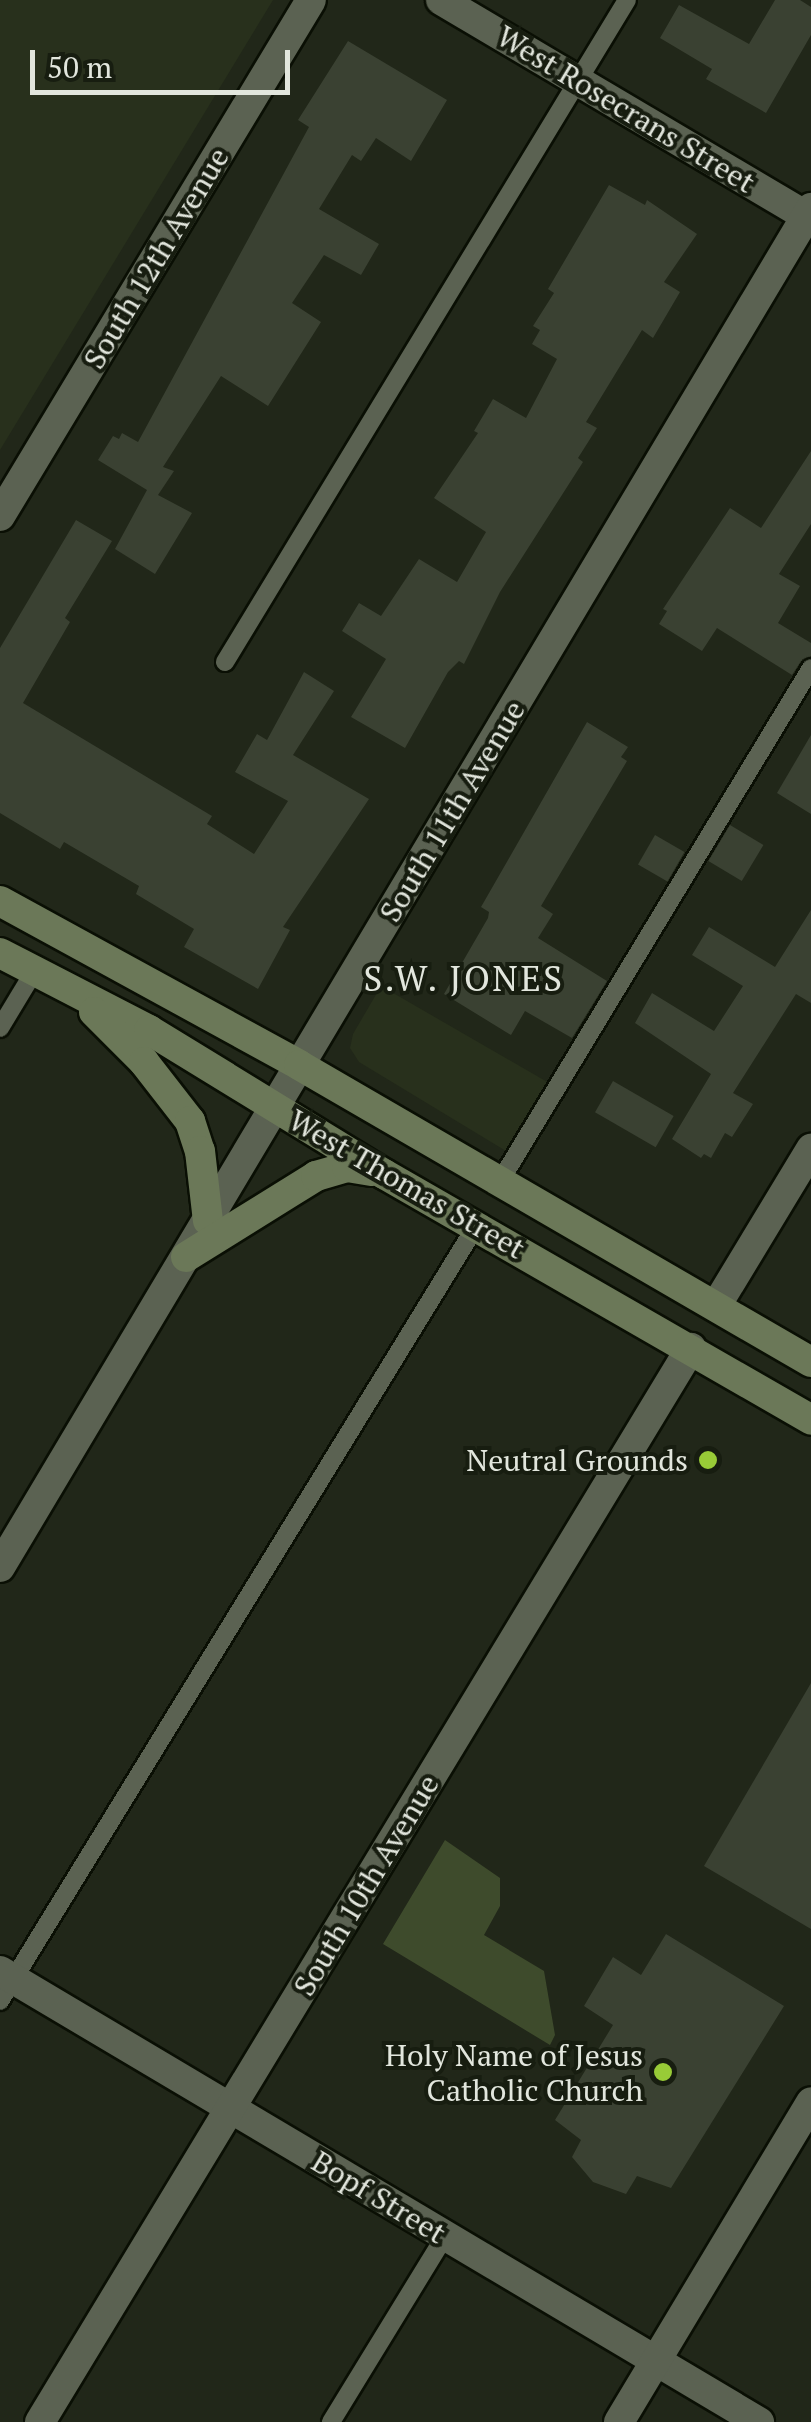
<!DOCTYPE html>
<style>
body{margin:0}
#map{position:relative;width:811px;height:2422px;overflow:hidden;background:#212719;font-family:"PT Serif",serif}
div>[style]{position:absolute}
[style*='--x']{left:calc(var(--x)*1px);top:calc(var(--y)*1px);width:calc(var(--w)*1px);rotate:calc(var(--a)*1deg)}
.built>*{inset:0;background:#28301c}
.green>*{inset:0;background:#3e4b2c}
.building>*{inset:0;background:#3a4132;transform-origin:0 0}
.roads{filter:drop-shadow(2px 0 #0a0f04) drop-shadow(-2px 0 #0a0f04) drop-shadow(0 2px #0a0f04) drop-shadow(0 -2px #0a0f04)}
.lane>*{height:18px;margin:-9px;padding:0 9px;transform-origin:9px;border-radius:9px;background:#5b6252}
.street>*{height:30px;margin:-15px;padding:0 15px;transform-origin:15px;border-radius:15px;background:#5b6252}
.secondary>*{height:30px;margin:-15px;padding:0 15px;transform-origin:15px;border-radius:15px;background:#6b7858}
.dots>*{width:28px;height:28px;translate:-50% -50%;box-sizing:border-box;border:5px solid #171d10;border-radius:50%}
span{translate:-50% -50%;white-space:nowrap;text-align:center;line-height:1.15;-webkit-text-stroke:8px #171d10;paint-order:stroke}
.street-label{font-size:30px;color:#e2e6dd}
.poi-label{font-size:30px;color:#e2e6dd}
.right{translate:-100% -50%;text-align:right}
.quarter-label{font-size:35px;color:#e2e6dd;letter-spacing:2.5px}
.scale{position:absolute;left:30px;top:50px;width:260px;height:45px;box-sizing:border-box;border:5px solid #e2e6dd;border-top:0;padding-left:12px;font-size:30px;line-height:35px;white-space:nowrap;color:#e2e6dd;-webkit-text-stroke:8px #171d10;paint-order:stroke}
</style>
<div id="map">
<div class="built">
<i style="clip-path:polygon(0 0,273px 0,0 450px)"></i>
<i style="clip-path:polygon(381px 986px,549px 1083px,506px 1151px,359px 1062px,350px 1048px,353px 1034px)"></i>
</div>
<div class="green">
<i style="clip-path:polygon(445px 1840px,500px 1878px,500px 1906px,484px 1935px,544px 1971px,555px 2035px,550px 2045px,383px 1944px)"></i>
</div>
<div class="building">
<i style="clip-path:polygon(775px 0,800px 0,811px 7px,811px 35px,766px 113px,706px 79px,712px 69px,660px 38px,679px 5px,749px 44px)"></i>
<i style="clip-path:polygon(348px 41px,447px 100px,411px 161px,376px 138px,361px 161px,352px 155px,319px 209px,379px 244px,361px 275px,324px 255px,292px 303px,321px 322px,268px 406px,221px 376px,163px 467px,174px 471px,158px 495px,192px 513px,155px 574px,115px 549px,147px 490px,98px 460px,113px 436px,119px 439px,122px 433px,138px 442px,309px 127px,298px 120px)"></i>
<i style="clip-path:polygon(609px 185px,645px 205px,647px 200px,697px 234px,664px 282px,680px 292px,653px 338px,642px 330px,586px 422px,597px 428px,578px 458px,583px 462px,500px 592px,464px 664px,459px 661px,448px 672px,405px 748px,351px 717px,386px 659px,342px 631px,359px 603px,381px 616px,419px 559px,457px 582px,486px 532px,434px 498px,478px 433px,474px 431px,493px 399px,526px 418px,557px 359px,532px 344px,540px 330px,533px 326px,554px 293px,548px 289px)"></i>
<i style="clip-path:polygon(811px 451px,811px 524px,779px 574px,800px 586px,778px 623px,811px 643px,811px 656px,801px 661px,792px 675px,717px 628px,702px 651px,659px 624px,667px 611px,663px 609px,730px 508px,761px 528px)"></i>
<i style="clip-path:polygon(76px 520px,112px 541px,65px 618px,70px 622px,23px 703px,212px 816px,207px 824px,254px 854px,288px 801px,235px 772px,257px 734px,267px 740px,304px 672px,334px 691px,293px 755px,369px 799px,283px 927px,290px 930px,258px 989px,184px 947px,194px 929px,136px 894px,139px 886px,64px 842px,60px 849px,0 813px,0 648px)"></i>
<i style="clip-path:polygon(587px 722px,628px 747px,621px 757px,627px 761px,541px 906px,553px 914px,538px 938px,607px 981px,572px 1038px,525px 1011px,511px 1035px,444px 994px,488px 918px,489px 912px,481px 907px)"></i>
<i style="clip-path:polygon(811px 735px,811px 814px,777px 793px)"></i>
<i style="left:730px;top:825px;width:39px;height:42px;rotate:31deg"></i>
<i style="left:655px;top:835px;width:34px;height:34px;rotate:30deg"></i>
<i style="clip-path:polygon(811px 910px,811px 1003px,796px 994px,733px 1093px,753px 1104px,732px 1137px,725px 1133px,711px 1158px,704px 1154px,701px 1158px,672px 1139px,711px 1074px,635px 1023px,652px 993px,714px 1031px,743px 986px,692px 955px,709px 927px,775px 967px)"></i>
<i style="left:613px;top:1081px;width:70px;height:36px;rotate:30deg"></i>
<i style="clip-path:polygon(811px 1683px,811px 1929px,704px 1866px)"></i>
<i style="clip-path:polygon(666px 1934px,784px 2006px,671px 2188px,637px 2176px,626px 2194px,593px 2182px,572px 2157px,581px 2140px,555px 2120px,613px 2025px,584px 2006px,613px 1957px,641px 1975px)"></i>
</div>
<div class="roads">
<div class="lane">
<i style="--x:225;--y:662;--w:774;--a:-58.73"></i>
<i style="--x:0;--y:1028;--w:68;--a:-58.9"></i>
<i style="--x:499;--y:1183;--w:602;--a:-58.79"></i>
<i style="--x:0;--y:2001;--w:910;--a:-58.44"></i>
<i style="--x:331;--y:2422;--w:218;--a:-58.5"></i>
</div>
<div class="street">
<i style="--x:441;--y:0;--w:430;--a:30.6"></i>
<i style="--x:0;--y:516;--w:602;--a:-58.92"></i>
<i style="--x:716;--y:1306;--w:184;--a:-58.8"></i>
<i style="--x:0;--y:1567;--w:1583;--a:-59.17"></i>
<i style="--x:0;--y:1971;--w:883;--a:30.72"></i>
<i style="--x:40;--y:2422;--w:1256;--a:-58.78"></i>
<i style="--x:619;--y:2422;--w:373;--a:-59"></i>
</div>
<div class="secondary">
<i style="--x:0;--y:901;--w:341;--a:28.7"></i>
<i style="--x:299;--y:1065;--w:592;--a:30.12"></i>
<i style="--x:0;--y:953;--w:168;--a:27.3"></i>
<i style="--x:149;--y:1030;--w:276;--a:31.5"></i>
<i style="--x:384;--y:1174;--w:493;--a:29.9"></i>
<i style="--x:94;--y:1012;--w:71;--a:45"></i>
<i style="--x:144;--y:1062;--w:75;--a:52.1"></i>
<i style="--x:190;--y:1121;--w:32;--a:72"></i>
<i style="--x:200;--y:1151;--w:70;--a:83.5"></i>
<i style="--x:186;--y:1257;--w:153;--a:-31.9"></i>
<i style="--x:316;--y:1176;--w:32;--a:-16"></i>
<i style="--x:347;--y:1167;--w:26;--a:9"></i>
</div>
</div>
<div class="dots">
<i style="left:708px;top:1460px;background:#98cb37"></i>
<i style="left:663px;top:2072px;background:#98cb37"></i>
</div>
<div class="street-label">
<span style="left:626px;top:109px;rotate:31deg">West Rosecrans Street</span>
<span style="left:156px;top:258px;rotate:-59deg">South 12th Avenue</span>
<span style="left:452px;top:811px;rotate:-59deg">South 11th Avenue</span>
<span style="left:407px;top:1184px;rotate:30deg">West Thomas Street</span>
<span style="left:366px;top:1885px;rotate:-59deg">South 10th Avenue</span>
<span style="left:379px;top:2197px;rotate:31deg">Bopf Street</span>
</div>
<div class="poi-label">
<span class="right" style="left:688px;top:1460px">Neutral Grounds</span>
<span class="right" style="left:643px;top:2072px">Holy Name of Jesus<br>Catholic Church</span>
</div>
<div class="quarter-label">
<span style="left:464px;top:978px">S.W. JONES</span>
</div>
<div class="scale">50 m</div>
</div>
